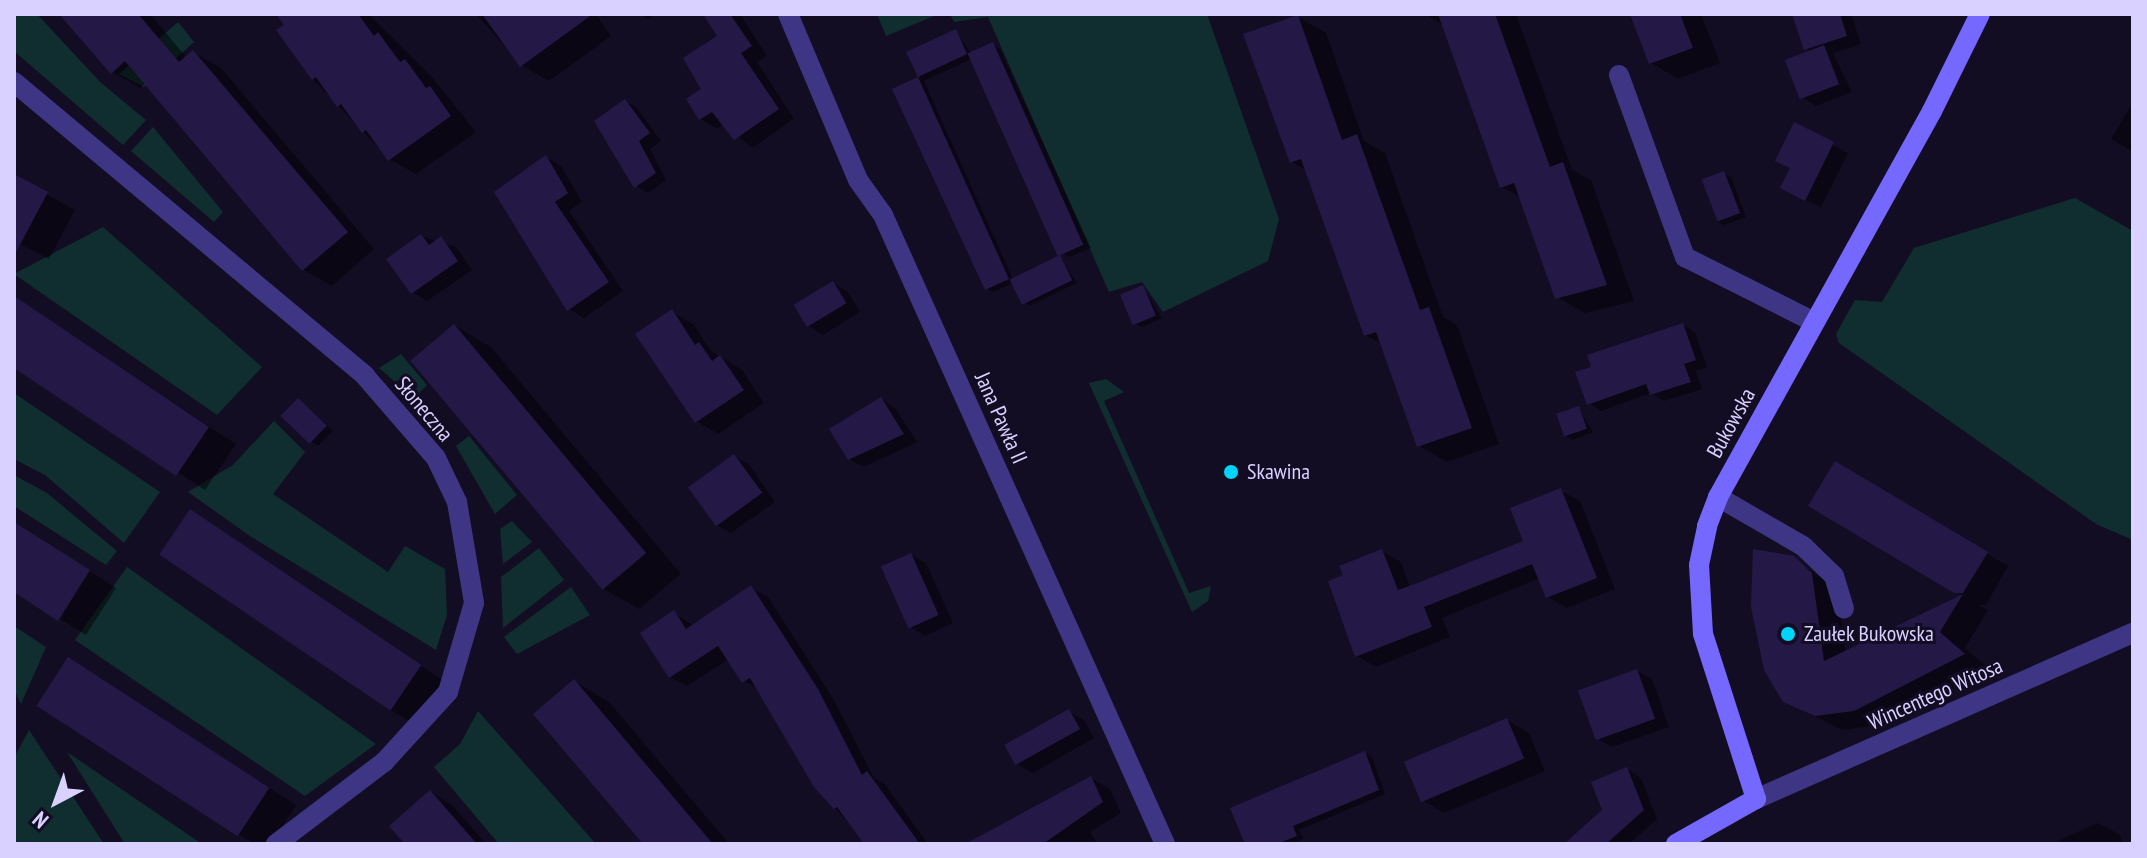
<!DOCTYPE html>
<meta charset="utf-8">
<style>
body{margin:0}
#map{position:relative;width:2147px;height:858px;overflow:hidden;background:#130d24;font-family:"PT Sans Narrow",sans-serif}
div>[style]{position:absolute}
[style*='--x']{left:calc(var(--x)*1px);top:calc(var(--y)*1px);width:calc(var(--w)*1px);rotate:calc(var(--a)*1deg)}
.green>*{inset:0;background:#102e2f}
.shadow>*{inset:0;background:#0007}
.building>*{inset:0;background:#241946;transform-origin:0 0}
.street>*{height:20px;margin:-10px;padding:0 10px;transform-origin:10px;border-radius:10px;background:#3e3685}
.secondary>*{height:20px;margin:-10px;padding:0 10px;transform-origin:10px;border-radius:10px;background:#7468ff}
.dots>*{width:22px;height:22px;translate:-50% -50%;box-sizing:border-box;border:4px solid #130d24;border-radius:50%}
span{translate:-50% -50%;white-space:nowrap;text-align:center;line-height:1.15;-webkit-text-stroke:6px #130d24;paint-order:stroke}
.street-label{font-size:22px;color:#d9d1ff}
.poi-label{font-size:22px;color:#d9d1ff}
.left{translate:0 -50%;text-align:left}
.frame{position:absolute;inset:0;border:16px solid #d9d1ff;pointer-events:none}
.north{position:absolute;left:16px;top:762px;width:80px;height:80px;-webkit-text-stroke:6px #130d24;paint-order:stroke;rotate:221deg;font-size:22px;font-weight:700;line-height:32px;text-align:center;color:#d9d1ff}
.north::after{content:'';display:block;margin:auto;width:28px;height:36px;background:#d9d1ff;clip-path:polygon(50% 0,100% 100%,50% 72%,0 100%)}
</style>
<div id="map">
<div class="green">
<i style="clip-path:polygon(14px 14px,37px 14px,100px 82px,146px 120px,123px 145px,14px 51px)"></i>
<i style="clip-path:polygon(877px 14px,939px 14px,886px 36px)"></i>
<i style="clip-path:polygon(950px 14px,1207px 14px,1279px 219px,1268px 261px,1163px 312px,1142px 282px,1109px 292px,988px 17px,954px 22px)"></i>
<i style="clip-path:polygon(178px 22px,194px 42px,144px 87px,119px 74px)"></i>
<i style="clip-path:polygon(153px 127px,223px 212px,214px 222px,131px 151px)"></i>
<i style="clip-path:polygon(2075px 198px,2133px 231px,2133px 540px,2096px 524px,1839px 343px,1836px 334px,1855px 300px,1882px 302px,1914px 248px)"></i>
<i style="clip-path:polygon(103px 227px,262px 367px,217px 415px,14px 274px)"></i>
<i style="clip-path:polygon(401px 354px,427px 385px,414px 398px,379px 368px)"></i>
<i style="clip-path:polygon(1106px 379px,1124px 392px,1104px 401px,1189px 593px,1211px 586px,1208px 601px,1192px 612px,1089px 383px)"></i>
<i style="clip-path:polygon(14px 393px,160px 492px,124px 543px,45px 475px,14px 459px)"></i>
<i style="clip-path:polygon(274px 421px,305px 452px,273px 494px,388px 572px,405px 546px,445px 569px,447px 615px,436px 650px,250px 536px,188px 492px,233px 465px)"></i>
<i style="clip-path:polygon(469px 436px,517px 495px,495px 514px,456px 446px)"></i>
<i style="clip-path:polygon(14px 475px,47px 493px,117px 551px,106px 565px,14px 506px)"></i>
<i style="clip-path:polygon(512px 521px,532px 542px,503px 564px,500px 529px)"></i>
<i style="clip-path:polygon(539px 548px,564px 580px,503px 628px,501px 577px)"></i>
<i style="clip-path:polygon(127px 567px,376px 744px,305px 796px,75px 640px)"></i>
<i style="clip-path:polygon(571px 587px,590px 615px,517px 654px,504px 637px)"></i>
<i style="clip-path:polygon(14px 626px,46px 647px,21px 704px,14px 690px)"></i>
<i style="clip-path:polygon(478px 711px,596px 844px,499px 844px,434px 767px,460px 744px)"></i>
<i style="clip-path:polygon(29px 730px,104px 844px,14px 844px,14px 758px)"></i>
<i style="clip-path:polygon(67px 752px,202px 844px,125px 844px)"></i>
</div>
<div class="shadow">
<i style="clip-path:polygon(62px 14px,150px 14px,187px 58px,193px 52px,221px 68px,374px 249px,332px 286px,304px 270px,146px 83px,140px 88px,112px 72px)"></i>
<i style="clip-path:polygon(281px 14px,368px 14px,431px 76px,476px 132px,416px 174px,389px 159px,313px 79px)"></i>
<i style="clip-path:polygon(476px 14px,596px 14px,611px 36px,549px 81px,521px 65px)"></i>
<i style="clip-path:polygon(640px 14px,656px 14px,648px 19px)"></i>
<i style="clip-path:polygon(705px 14px,740px 14px,767px 56px,757px 62px,794px 119px,752px 148px,724px 124px,717px 129px,701px 119px,688px 99px,703px 89px,720px 36px)"></i>
<i style="clip-path:polygon(1425px 14px,1516px 14px,1572px 170px,1591px 180px,1634px 301px,1585px 313px,1557px 297px,1522px 198px,1502px 187px,1445px 26px)"></i>
<i style="clip-path:polygon(1632px 14px,1701px 14px,1720px 63px,1678px 79px,1651px 63px)"></i>
<i style="clip-path:polygon(1794px 14px,1851px 14px,1861px 44px,1833px 53px,1852px 92px,1816px 106px,1801px 97px,1812px 52px,1805px 48px)"></i>
<i style="clip-path:polygon(1298px 17px,1326px 33px,1364px 141px,1385px 153px,1443px 317px,1457px 325px,1499px 444px,1447px 462px,1419px 446px,1383px 345px,1365px 335px,1308px 171px,1291px 162px)"></i>
<i style="clip-path:polygon(956px 31px,972px 55px,993px 45px,1000px 49px,1091px 248px,1069px 257px,1062px 253px,972px 59px,924px 81px,1013px 279px,1060px 257px,1077px 283px,1029px 306px,1013px 283px,993px 292px,986px 288px,895px 90px,920px 78px,909px 53px)"></i>
<i style="clip-path:polygon(625px 101px,637px 108px,661px 141px,650px 149px,666px 180px,648px 193px,636px 186px)"></i>
<i style="clip-path:polygon(2132px 104px,2133px 105px,2133px 152px,2111px 139px)"></i>
<i style="clip-path:polygon(1795px 125px,1848px 153px,1821px 207px,1797px 196px,1792px 168px)"></i>
<i style="clip-path:polygon(546px 157px,561px 166px,582px 202px,569px 211px,623px 291px,584px 318px,569px 309px)"></i>
<i style="clip-path:polygon(1724px 173px,1731px 177px,1746px 217px,1724px 225px,1717px 221px)"></i>
<i style="clip-path:polygon(14px 176px,75px 210px,49px 259px,14px 241px)"></i>
<i style="clip-path:polygon(421px 236px,456px 247px,472px 270px,427px 301px,412px 292px)"></i>
<i style="clip-path:polygon(833px 283px,848px 292px,860px 312px,823px 335px,809px 326px)"></i>
<i style="clip-path:polygon(1143px 287px,1162px 318px,1142px 327px,1135px 323px)"></i>
<i style="clip-path:polygon(14px 298px,236px 444px,205px 490px,14px 365px)"></i>
<i style="clip-path:polygon(672px 312px,693px 324px,711px 351px,742px 370px,764px 403px,718px 434px,696px 421px)"></i>
<i style="clip-path:polygon(1683px 325px,1695px 332px,1707px 367px,1696px 371px,1702px 389px,1664px 401px,1651px 393px,1601px 411px,1589px 403px)"></i>
<i style="clip-path:polygon(455px 326px,491px 347px,681px 574px,639px 609px,602px 588px)"></i>
<i style="clip-path:polygon(881px 399px,895px 408px,917px 442px,864px 467px,849px 459px)"></i>
<i style="clip-path:polygon(298px 401px,333px 431px,318px 446px,312px 442px)"></i>
<i style="clip-path:polygon(1578px 408px,1593px 432px,1573px 440px,1566px 436px)"></i>
<i style="clip-path:polygon(734px 456px,749px 464px,775px 502px,731px 533px,716px 525px)"></i>
<i style="clip-path:polygon(1835px 464px,2008px 566px,1986px 605px,1978px 605px,1988px 610px,1965px 648px,1989px 669px,1881px 725px,1842px 730px,1784px 701px,1793px 558px,1837px 589px,1846px 653px,1963px 596px,1810px 505px)"></i>
<i style="clip-path:polygon(1560px 490px,1580px 501px,1615px 589px,1567px 608px,1548px 597px,1540px 578px,1442px 618px,1450px 637px,1376px 667px,1357px 656px,1346px 576px,1382px 551px,1401px 562px,1410px 587px,1526px 542px)"></i>
<i style="clip-path:polygon(191px 512px,447px 683px,418px 726px,390px 710px)"></i>
<i style="clip-path:polygon(14px 522px,116px 588px,86px 635px,14px 590px)"></i>
<i style="clip-path:polygon(911px 555px,926px 563px,953px 623px,925px 636px,911px 627px)"></i>
<i style="clip-path:polygon(751px 588px,768px 597px,834px 700px,874px 778px,884px 783px,928px 844px,867px 844px,835px 808px,760px 690px,744px 681px,729px 659px,687px 686px,670px 677px,674px 613px,694px 626px)"></i>
<i style="clip-path:polygon(69px 660px,296px 805px,271px 844px,255px 844px,239px 835px)"></i>
<i style="clip-path:polygon(1637px 671px,1652px 679px,1669px 727px,1612px 747px,1598px 739px)"></i>
<i style="clip-path:polygon(574px 681px,609px 702px,729px 844px,646px 844px)"></i>
<i style="clip-path:polygon(1069px 712px,1084px 720px,1094px 738px,1033px 773px,1018px 765px)"></i>
<i style="clip-path:polygon(1507px 720px,1529px 733px,1545px 771px,1444px 813px,1422px 800px)"></i>
<i style="clip-path:polygon(1365px 753px,1372px 757px,1385px 794px,1299px 830px,1303px 839px,1292px 844px,1247px 844px)"></i>
<i style="clip-path:polygon(1627px 769px,1641px 778px,1657px 819px,1629px 844px,1567px 844px,1604px 811px)"></i>
<i style="clip-path:polygon(1091px 778px,1110px 789px,1121px 813px,1090px 832px,1098px 844px,988px 844px)"></i>
<i style="clip-path:polygon(431px 792px,452px 805px,486px 844px,407px 844px)"></i>
<i style="clip-path:polygon(2098px 823px,2120px 835px,2124px 844px,2050px 844px)"></i>
</div>
<div class="building">
<i style="clip-path:polygon(59px 14px,138px 14px,179px 62px,193px 50px,348px 232px,302px 271px,125px 61px,111px 74px)"></i>
<i style="clip-path:polygon(276px 14px,358px 14px,374px 36px,378px 32px,400px 62px,405px 59px,426px 88px,430px 86px,451px 116px,388px 161px,366px 130px,362px 133px,341px 104px,337px 107px,316px 77px,312px 80px,276px 30px,284px 25px)"></i>
<i style="clip-path:polygon(482px 14px,593px 14px,520px 67px)"></i>
<i style="clip-path:polygon(703px 14px,730px 14px,752px 46px,741px 53px,779px 109px,734px 140px,712px 112px,699px 120px,686px 99px,701px 89px,683px 58px,717px 36px)"></i>
<i style="clip-path:polygon(1438px 14px,1495px 14px,1550px 167px,1563px 162px,1607px 285px,1555px 299px,1514px 183px,1500px 188px)"></i>
<i style="clip-path:polygon(1630px 14px,1680px 14px,1693px 48px,1649px 64px)"></i>
<i style="clip-path:polygon(1792px 14px,1840px 14px,1847px 36px,1804px 50px)"></i>
<i style="clip-path:polygon(1298px 15px,1342px 140px,1357px 134px,1420px 310px,1429px 307px,1472px 428px,1417px 447px,1376px 332px,1364px 336px,1301px 159px,1290px 163px,1243px 34px)"></i>
<i style="clip-path:polygon(956px 29px,967px 54px,918px 77px,1009px 279px,985px 290px,892px 89px,918px 77px,906px 52px)"></i>
<i style="left:993px;top:42px;width:222px;height:28px;rotate:66deg"></i>
<i style="left:1824px;top:45px;width:42px;height:42px;rotate:69deg"></i>
<i style="clip-path:polygon(625px 99px,650px 133px,639px 141px,656px 173px,634px 188px,594px 121px)"></i>
<i style="clip-path:polygon(1794px 122px,1834px 142px,1805px 201px,1780px 188px,1790px 168px,1775px 161px)"></i>
<i style="clip-path:polygon(546px 155px,568px 193px,555px 202px,609px 282px,567px 311px,494px 192px)"></i>
<i style="left:1724px;top:171px;width:45px;height:24px;rotate:69deg"></i>
<i style="clip-path:polygon(14px 174px,48px 192px,14px 256px)"></i>
<i style="clip-path:polygon(421px 234px,429px 245px,441px 236px,458px 261px,411px 294px,386px 259px)"></i>
<i style="left:1060px;top:255px;width:28px;height:56px;rotate:64deg"></i>
<i style="left:833px;top:281px;width:26px;height:46px;rotate:59deg"></i>
<i style="left:1143px;top:285px;width:33px;height:25px;rotate:67deg"></i>
<i style="clip-path:polygon(14px 296px,209px 427px,176px 476px,14px 368px)"></i>
<i style="clip-path:polygon(672px 309px,695px 345px,699px 342px,712px 361px,720px 355px,744px 390px,695px 423px,635px 334px)"></i>
<i style="clip-path:polygon(1683px 323px,1696px 360px,1684px 364px,1691px 382px,1650px 395px,1646px 384px,1587px 405px,1575px 372px,1591px 367px,1587px 355px)"></i>
<i style="left:454px;top:324px;width:299px;height:57px;rotate:50deg"></i>
<i style="clip-path:polygon(881px 397px,904px 434px,848px 460px,829px 429px)"></i>
<i style="left:298px;top:398px;width:40px;height:25px;rotate:44deg"></i>
<i style="left:1579px;top:406px;width:24px;height:24px;rotate:71deg"></i>
<i style="left:734px;top:454px;width:48px;height:57px;rotate:54deg"></i>
<i style="clip-path:polygon(1835px 461px,1988px 552px,1963px 593px,1954px 593px,1808px 506px)"></i>
<i style="clip-path:polygon(1561px 488px,1597px 578px,1546px 598px,1532px 564px,1424px 607px,1432px 627px,1355px 657px,1328px 581px,1343px 575px,1339px 566px,1382px 549px,1398px 590px,1415px 584px,1523px 541px,1510px 508px)"></i>
<i style="left:190px;top:509px;width:279px;height:55px;rotate:34deg"></i>
<i style="clip-path:polygon(14px 522px,90px 570px,58px 621px,14px 592px)"></i>
<i style="clip-path:polygon(1753px 549px,1794px 556px,1812px 573px,1824px 661px,1963px 594px,1940px 632px,1965px 654px,1854px 711px,1815px 716px,1783px 702px,1764px 670px,1751px 607px)"></i>
<i style="left:911px;top:553px;width:68px;height:33px;rotate:66deg"></i>
<i style="clip-path:polygon(751px 585px,818px 689px,862px 775px,867px 771px,920px 844px,864px 844px,837px 807px,834px 809px,814px 787px,750px 678px,742px 683px,718px 646px,669px 678px,640px 633px,674px 610px,686px 629px)"></i>
<i style="left:68px;top:657px;width:240px;height:58px;rotate:33deg"></i>
<i style="left:1637px;top:669px;width:53px;height:63px;rotate:70deg"></i>
<i style="clip-path:polygon(574px 679px,713px 844px,643px 844px,533px 714px)"></i>
<i style="left:1069px;top:709px;width:23px;height:74px;rotate:61deg"></i>
<i style="left:1507px;top:718px;width:44px;height:112px;rotate:67deg"></i>
<i style="clip-path:polygon(1365px 751px,1379px 790px,1293px 826px,1297px 836px,1277px 844px,1245px 844px,1230px 808px)"></i>
<i style="clip-path:polygon(1627px 767px,1644px 810px,1606px 844px,1564px 844px,1602px 810px,1591px 782px)"></i>
<i style="clip-path:polygon(1091px 776px,1103px 802px,1043px 844px,965px 844px)"></i>
<i style="clip-path:polygon(430px 790px,477px 844px,405px 844px,389px 826px)"></i>
</div>
<div class="street">
<i style="--x:788;--y:14;--w:180;--a:67.1"></i>
<i style="--x:858;--y:180;--w:43;--a:54.5"></i>
<i style="--x:883;--y:215;--w:689;--a:65.85"></i>
<i style="--x:1619;--y:75;--w:194;--a:70.1"></i>
<i style="--x:1685;--y:257;--w:144;--a:26.7"></i>
<i style="--x:14;--y:82;--w:458;--a:39.9"></i>
<i style="--x:365;--y:376;--w:108;--a:49.1"></i>
<i style="--x:436;--y:458;--w:49;--a:64.5"></i>
<i style="--x:457;--y:502;--w:102;--a:80.4"></i>
<i style="--x:474;--y:603;--w:93;--a:106.3"></i>
<i style="--x:448;--y:692;--w:95;--a:132.4"></i>
<i style="--x:384;--y:762;--w:136;--a:142.8"></i>
<i style="--x:1718;--y:497;--w:98;--a:30"></i>
<i style="--x:1803;--y:546;--w:43;--a:44.1"></i>
<i style="--x:1834;--y:576;--w:34;--a:73"></i>
<i style="--x:1756;--y:799;--w:412;--a:-23.8"></i>
</div>
<div class="secondary">
<i style="--x:1676;--y:844;--w:92;--a:-29.4"></i>
<i style="--x:1756;--y:799;--w:173;--a:-107.8"></i>
<i style="--x:1703;--y:634;--w:69;--a:-93.3"></i>
<i style="--x:1699;--y:565;--w:40;--a:-78"></i>
<i style="--x:1707;--y:526;--w:31;--a:-69"></i>
<i style="--x:1718;--y:497;--w:441;--a:-61"></i>
<i style="--x:1932;--y:111;--w:108;--a:-63.7"></i>
</div>
<div class="dots">
<i style="left:1231px;top:472px;background:#00d4fc"></i>
<i style="left:1788px;top:634px;background:#00d4fc"></i>
</div>
<div class="street-label">
<span style="left:424px;top:409px;rotate:50deg">Słoneczna</span>
<span style="left:1001px;top:418px;rotate:66deg">Jana Pawła II</span>
<span style="left:1731px;top:423px;rotate:-61deg">Bukowska</span>
<span style="left:1935px;top:694px;rotate:-24deg">Wincentego Witosa</span>
</div>
<div class="poi-label">
<span class="left" style="left:1247px;top:472px">Skawina</span>
<span class="left" style="left:1804px;top:634px">Zaułek Bukowska</span>
</div>
<div class="frame"></div>
<div class="north">N</div>
</div>
